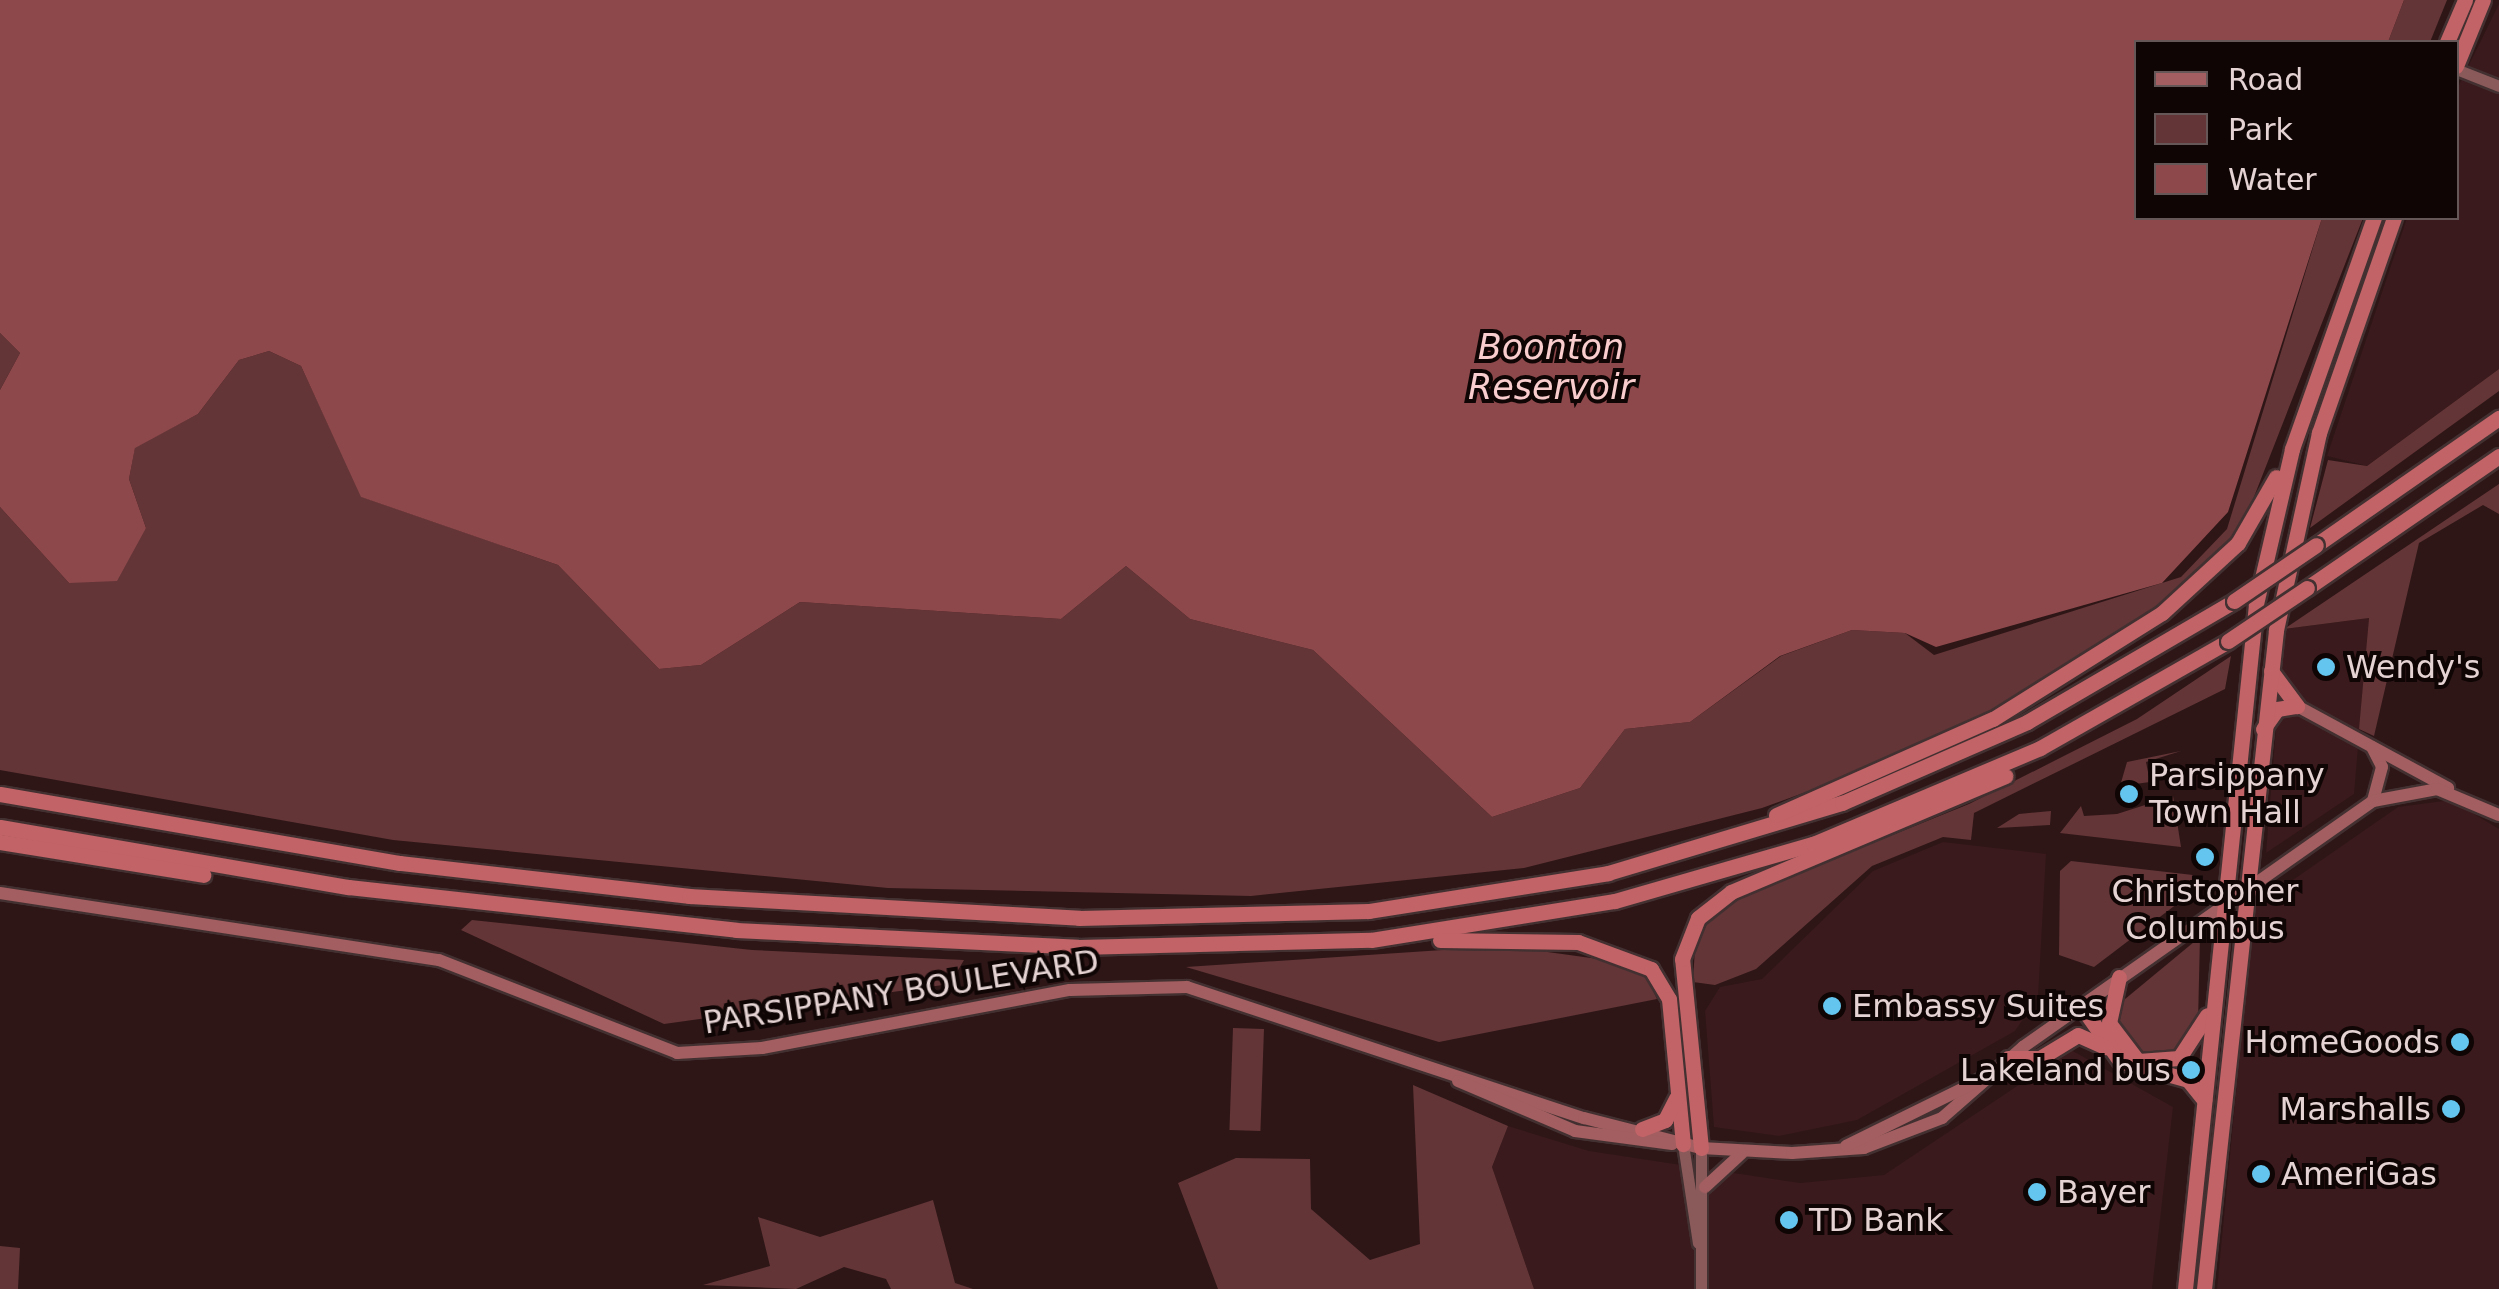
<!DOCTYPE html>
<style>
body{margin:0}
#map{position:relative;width:2499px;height:1289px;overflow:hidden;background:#2e1617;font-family:"DejaVu Sans",sans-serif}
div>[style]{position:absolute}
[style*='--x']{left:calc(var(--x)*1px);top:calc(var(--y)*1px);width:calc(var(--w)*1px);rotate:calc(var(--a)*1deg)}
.built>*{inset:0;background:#3a1a1c}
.green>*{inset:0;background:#633537;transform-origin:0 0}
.water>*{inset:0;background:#8d484b}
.roads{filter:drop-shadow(2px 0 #433031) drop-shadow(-2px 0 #433031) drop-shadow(0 2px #433031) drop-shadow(0 -2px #433031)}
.secondary>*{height:11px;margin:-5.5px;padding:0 5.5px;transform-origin:5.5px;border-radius:5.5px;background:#8a5a5b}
.primary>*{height:12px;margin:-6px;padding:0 6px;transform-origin:6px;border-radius:6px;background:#a25e60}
.highway>*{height:15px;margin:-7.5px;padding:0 7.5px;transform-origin:7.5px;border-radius:7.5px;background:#c16367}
.bridges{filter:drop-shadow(2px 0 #433031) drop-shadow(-2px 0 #433031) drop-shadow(0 2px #433031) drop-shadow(0 -2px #433031)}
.highway-bridge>*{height:15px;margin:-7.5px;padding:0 7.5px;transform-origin:7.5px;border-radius:7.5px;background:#c16367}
.dots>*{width:28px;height:28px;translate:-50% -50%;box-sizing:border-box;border:5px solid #0f0505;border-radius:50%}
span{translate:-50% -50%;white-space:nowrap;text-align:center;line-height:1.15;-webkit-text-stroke:8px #0f0505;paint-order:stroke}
.poi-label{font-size:32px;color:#e5d3d3}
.left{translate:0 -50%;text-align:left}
.right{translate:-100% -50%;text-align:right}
.street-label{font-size:32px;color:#e5d3d3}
.water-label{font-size:35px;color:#f9cdcd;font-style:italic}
.legend{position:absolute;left:2134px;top:40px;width:325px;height:180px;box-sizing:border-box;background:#0f0505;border:2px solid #655757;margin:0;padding:12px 18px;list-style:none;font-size:30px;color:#e5d3d3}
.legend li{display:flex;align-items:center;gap:20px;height:50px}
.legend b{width:50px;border:2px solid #655757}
</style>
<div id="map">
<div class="built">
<i style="clip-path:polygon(2499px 4px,2499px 369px,2367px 466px,2327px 456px,2407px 218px,2456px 218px,2457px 89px)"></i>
<i style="clip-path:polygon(2369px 618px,2354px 794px,2266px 853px,2284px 629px)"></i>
<i style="clip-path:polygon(2451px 800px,2499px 829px,2499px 1289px,2217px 1289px,2254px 907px,2398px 807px)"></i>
<i style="clip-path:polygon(1943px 842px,2046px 854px,2038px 997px,2015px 1031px,1857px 1120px,1779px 1136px,1714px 1127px,1705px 1011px,1720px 987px,1762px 979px,1873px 871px)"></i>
<i style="clip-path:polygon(2071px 1050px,2173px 1107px,2152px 1289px,1534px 1289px,1492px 1167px,1508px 1126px,1589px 1151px,1800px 1183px,1884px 1175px)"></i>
</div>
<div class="green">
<i style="clip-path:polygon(2404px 0,2447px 0,2430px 42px,2388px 42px)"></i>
<i style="clip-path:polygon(2322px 218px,2363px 218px,2243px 525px,2188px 589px,1982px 717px,1896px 759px,1762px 808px,1524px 868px,1251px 896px,888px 888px,393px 840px,0 770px,0 507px,69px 583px,146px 528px,129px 479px,135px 447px,198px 414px,239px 360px,269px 351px,301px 366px,362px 497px,558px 565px,659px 669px,701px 665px,800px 602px,1061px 619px,1126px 566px,1190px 619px,1313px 650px,1492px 817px,1580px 788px,1625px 729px,1690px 722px,1781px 656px,1852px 630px,1905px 633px,1934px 655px,2181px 577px,2227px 529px)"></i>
<i style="clip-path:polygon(0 333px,20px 353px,0 390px)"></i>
<i style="clip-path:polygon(2499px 369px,2499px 391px,2310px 528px,2328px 460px,2367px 466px)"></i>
<i style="clip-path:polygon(2499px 484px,2499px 514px,2483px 505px,2419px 543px,2374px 736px,2359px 729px,2369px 618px,2284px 629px)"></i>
<i style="clip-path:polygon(2231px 656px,2225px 689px,1974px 813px,1971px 840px,1943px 837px,1872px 866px,1756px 969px,1715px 985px,1693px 982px,1696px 930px,1734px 899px,1969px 804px,2137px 719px)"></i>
<i style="clip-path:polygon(2181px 751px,2146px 762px,2150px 782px,2120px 786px,2127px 762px)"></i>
<i style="clip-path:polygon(2173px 796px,2181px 847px,2060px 833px,2081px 806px,2084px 816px,2117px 814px)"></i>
<i style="clip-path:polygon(2051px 811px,2050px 825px,1997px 828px,2019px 814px)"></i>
<i style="clip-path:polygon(2071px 861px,2193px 875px,2194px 891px,2094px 967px,2059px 955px,2060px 871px)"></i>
<i style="clip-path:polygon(472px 920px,752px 950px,964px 960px,950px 984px,664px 1024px,461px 930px)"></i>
<i style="clip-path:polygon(2200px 937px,2198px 1022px,2179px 1053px,2149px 1060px,2123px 1044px,2113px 1009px)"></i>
<i style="clip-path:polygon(1503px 946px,1620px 962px,1647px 978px,1657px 999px,1439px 1042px,1186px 967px)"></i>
<i style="left:1233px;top:1028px;width:31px;height:102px;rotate:2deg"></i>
<i style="clip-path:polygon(1413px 1085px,1508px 1126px,1492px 1167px,1534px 1289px,1218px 1289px,1178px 1183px,1236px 1158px,1310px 1159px,1311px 1209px,1370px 1260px,1420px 1244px)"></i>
<i style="clip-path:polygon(933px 1200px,955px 1283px,973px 1289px,891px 1289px,886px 1279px,844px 1267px,796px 1289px,703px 1285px,770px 1266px,758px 1217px,820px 1237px)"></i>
<i style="clip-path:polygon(0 1246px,20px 1248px,18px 1289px,0 1289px)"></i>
</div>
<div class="water">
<i style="clip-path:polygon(0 0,2404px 0,2388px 42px,2136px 42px,2136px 218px,2322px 218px,2228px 512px,2162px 583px,1936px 647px,1905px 633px,1852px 630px,1780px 656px,1690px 722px,1625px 729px,1580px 788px,1492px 817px,1313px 650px,1190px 619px,1126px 566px,1061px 619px,800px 602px,701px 665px,659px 669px,558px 565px,361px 497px,301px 366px,269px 351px,239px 360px,198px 414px,135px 448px,129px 479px,146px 528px,117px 581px,69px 583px,0 507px,0 390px,20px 353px,0 333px)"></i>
</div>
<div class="roads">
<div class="secondary">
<i style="--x:2456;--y:69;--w:46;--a:21.6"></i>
<i style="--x:1683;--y:1144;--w:100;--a:81.4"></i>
<i style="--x:1701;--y:1148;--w:141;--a:90"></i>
</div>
<div class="primary">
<i style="--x:2297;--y:706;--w:172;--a:28.5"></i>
<i style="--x:2372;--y:747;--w:22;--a:63"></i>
<i style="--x:2382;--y:767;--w:35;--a:105"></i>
<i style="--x:0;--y:893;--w:444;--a:8.7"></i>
<i style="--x:439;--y:960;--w:256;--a:21.3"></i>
<i style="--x:677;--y:1053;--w:85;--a:-3.4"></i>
<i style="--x:762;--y:1048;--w:313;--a:-10.7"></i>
<i style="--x:1070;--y:990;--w:117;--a:-1.5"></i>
<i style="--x:1187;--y:987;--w:418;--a:18.3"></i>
<i style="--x:1584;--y:1118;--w:121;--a:14.4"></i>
<i style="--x:1701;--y:1148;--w:91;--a:3.1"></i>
<i style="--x:1792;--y:1153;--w:72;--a:-4"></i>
<i style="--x:1864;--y:1148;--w:84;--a:-21"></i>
<i style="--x:1942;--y:1118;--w:108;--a:-41.2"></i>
<i style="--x:2023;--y:1047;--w:428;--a:-35.1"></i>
<i style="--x:2373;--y:801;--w:65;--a:-10.6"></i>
<i style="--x:2437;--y:789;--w:67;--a:22.8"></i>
<i style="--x:1458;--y:1081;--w:127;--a:23.1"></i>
<i style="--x:1575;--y:1131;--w:98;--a:7.6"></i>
<i style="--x:1846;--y:1146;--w:161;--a:-26.2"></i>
<i style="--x:1705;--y:1187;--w:50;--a:-42.6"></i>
</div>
<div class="highway">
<i style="--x:2447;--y:42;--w:46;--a:-66.8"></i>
<i style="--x:2456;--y:66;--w:71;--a:-67.8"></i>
<i style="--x:2316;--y:545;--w:223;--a:-34.8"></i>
<i style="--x:2307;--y:588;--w:233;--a:-34.5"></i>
<i style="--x:2271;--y:671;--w:44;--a:53.4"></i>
<i style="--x:2263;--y:729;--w:24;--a:-55"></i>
<i style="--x:2277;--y:709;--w:20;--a:-9"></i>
<i style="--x:0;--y:794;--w:406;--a:9.8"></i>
<i style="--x:400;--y:863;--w:291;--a:6.5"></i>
<i style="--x:689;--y:896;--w:391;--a:3.2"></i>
<i style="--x:1079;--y:918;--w:290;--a:-1.4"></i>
<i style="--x:1369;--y:911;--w:242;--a:-9"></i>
<i style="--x:1608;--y:873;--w:244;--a:-16.7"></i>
<i style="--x:1842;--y:803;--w:202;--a:-23.6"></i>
<i style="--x:2027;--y:722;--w:240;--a:-30.3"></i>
<i style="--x:1776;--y:815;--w:237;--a:-23.9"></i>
<i style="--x:1993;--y:719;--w:199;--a:-32.1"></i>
<i style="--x:2162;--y:613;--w:103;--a:-42.6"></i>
<i style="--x:2238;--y:543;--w:76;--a:-60.1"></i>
<i style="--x:0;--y:827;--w:354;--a:9.8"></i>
<i style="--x:349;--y:887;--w:389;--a:6.3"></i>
<i style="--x:736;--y:930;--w:342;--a:2.8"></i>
<i style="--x:1078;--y:947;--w:293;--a:-1.4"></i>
<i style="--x:1371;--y:940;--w:247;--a:-9.1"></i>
<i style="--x:1615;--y:901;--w:206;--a:-16.1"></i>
<i style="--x:1813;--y:844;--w:246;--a:-22.9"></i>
<i style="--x:2040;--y:748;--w:216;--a:-29.6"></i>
<i style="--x:0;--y:842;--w:206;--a:9.2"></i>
<i style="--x:1440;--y:940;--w:138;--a:0.8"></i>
<i style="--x:1578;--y:942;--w:78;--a:20.3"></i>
<i style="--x:1651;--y:969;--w:35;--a:59"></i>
<i style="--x:1669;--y:999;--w:146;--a:84.5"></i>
<i style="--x:2119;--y:977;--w:47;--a:102.3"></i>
<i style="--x:2109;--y:1023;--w:48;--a:52.7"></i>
<i style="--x:2138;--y:1061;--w:41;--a:-4.2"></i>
<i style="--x:2179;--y:1058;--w:51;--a:-56.9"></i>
<i style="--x:2081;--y:1006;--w:67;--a:54.7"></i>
<i style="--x:2120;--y:1061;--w:71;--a:15.6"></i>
<i style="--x:2188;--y:1080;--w:26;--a:51"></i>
<i style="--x:2008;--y:1058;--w:32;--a:0"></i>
<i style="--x:2040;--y:1058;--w:44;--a:-31.2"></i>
<i style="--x:2078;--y:1035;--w:30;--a:24"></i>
<i style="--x:1642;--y:1129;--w:25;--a:-21"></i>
<i style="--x:1665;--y:1120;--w:25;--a:-63"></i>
<i style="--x:1701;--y:1148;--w:190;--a:-95.7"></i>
<i style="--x:1682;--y:959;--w:44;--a:-68.7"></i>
<i style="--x:1698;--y:918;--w:42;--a:-38.2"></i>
<i style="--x:1731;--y:892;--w:298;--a:-22.9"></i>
<i style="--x:2185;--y:1289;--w:689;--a:-84.08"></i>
<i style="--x:2256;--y:604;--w:159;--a:-76.9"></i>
<i style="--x:2292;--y:449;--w:245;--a:-70.5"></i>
<i style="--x:2204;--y:1289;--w:663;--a:-83.76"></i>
<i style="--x:2276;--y:630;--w:202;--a:-77.7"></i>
<i style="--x:2319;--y:433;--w:228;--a:-70.8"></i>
</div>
</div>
<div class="bridges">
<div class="highway-bridge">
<i style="--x:2234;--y:601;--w:99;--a:-34.3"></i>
<i style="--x:2228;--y:641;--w:95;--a:-33.9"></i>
</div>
</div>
<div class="dots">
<i style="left:2326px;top:667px;background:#64c5ee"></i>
<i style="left:2129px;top:794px;background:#64c5ee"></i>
<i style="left:2205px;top:857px;background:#64c5ee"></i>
<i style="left:1832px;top:1006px;background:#64c5ee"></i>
<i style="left:2460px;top:1042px;background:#64c5ee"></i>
<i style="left:2191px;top:1070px;background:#64c5ee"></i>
<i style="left:2451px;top:1109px;background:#64c5ee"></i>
<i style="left:2261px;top:1174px;background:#64c5ee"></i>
<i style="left:2037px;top:1192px;background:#64c5ee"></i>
<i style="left:1789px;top:1220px;background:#64c5ee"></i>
</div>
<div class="poi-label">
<span class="left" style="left:2346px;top:667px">Wendy's</span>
<span class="left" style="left:2149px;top:794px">Parsippany<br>Town Hall</span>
<span style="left:2205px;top:910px">Christopher<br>Columbus</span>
<span class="left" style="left:1852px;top:1006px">Embassy Suites</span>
<span class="right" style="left:2440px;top:1042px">HomeGoods</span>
<span class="right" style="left:2171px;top:1070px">Lakeland bus</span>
<span class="right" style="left:2431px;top:1109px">Marshalls</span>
<span class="left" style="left:2281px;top:1174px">AmeriGas</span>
<span class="left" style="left:2057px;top:1192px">Bayer</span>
<span class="left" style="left:1809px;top:1220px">TD Bank</span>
</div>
<div class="street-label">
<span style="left:901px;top:992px;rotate:-9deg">PARSIPPANY BOULEVARD</span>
</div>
<div class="water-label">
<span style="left:1551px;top:367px">Boonton<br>Reservoir</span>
</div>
<ul class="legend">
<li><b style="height:12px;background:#a25e60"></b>Road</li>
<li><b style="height:28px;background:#633537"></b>Park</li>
<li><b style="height:28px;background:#8d484b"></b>Water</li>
</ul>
</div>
